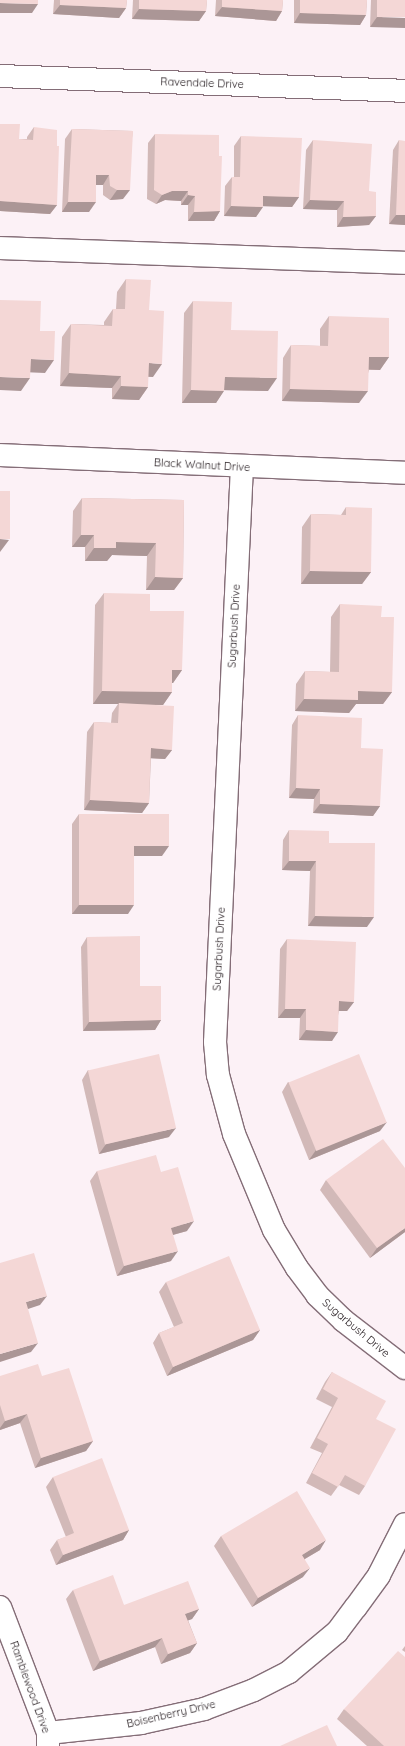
<!DOCTYPE html>
<style>
body{margin:0}
#map{position:relative;width:405px;height:1746px;overflow:hidden;background:#fcf1f6;font-family:Quicksand,sans-serif}
div>[style]{position:absolute}
[style*='--x']{left:calc(var(--x)*1px);top:calc(var(--y)*1px);width:calc(var(--w)*1px);rotate:calc(var(--a)*1deg)}
.roads{filter:drop-shadow(1px 0 #846d77) drop-shadow(-1px 0 #846d77) drop-shadow(0 1px #846d77) drop-shadow(0 -1px #846d77)}
.minor>*{height:22px;margin:-11px;padding:0 11px;transform-origin:11px;border-radius:11px;background:#fff}
.wall>*{inset:0;background:#d2b9b8}
.shaded-wall>*{inset:0;background:#ab9696}
.building>*{inset:0;background:#f4d7d6;transform-origin:0 0}
span{translate:-50% -50%;white-space:nowrap;text-align:center;line-height:1.15;-webkit-text-stroke:3px #fff;paint-order:stroke}
.street-label{font-size:11px;color:#20171b}
</style>
<div id="map">
<div class="roads">
<div class="minor">
<i style="--x:0;--y:76;--w:405;--a:2.1"></i>
<i style="--x:0;--y:248;--w:405;--a:2.1"></i>
<i style="--x:0;--y:455;--w:405;--a:2.5"></i>
<i style="--x:242;--y:466;--w:577;--a:92.68"></i>
<i style="--x:215;--y:1042;--w:33;--a:85"></i>
<i style="--x:218;--y:1075;--w:61;--a:74.8"></i>
<i style="--x:234;--y:1134;--w:104;--a:67.4"></i>
<i style="--x:274;--y:1230;--w:44;--a:58.8"></i>
<i style="--x:297;--y:1268;--w:34;--a:53"></i>
<i style="--x:317;--y:1295;--w:37;--a:44"></i>
<i style="--x:344;--y:1321;--w:77;--a:37.6"></i>
<i style="--x:0;--y:1607;--w:135;--a:69.1"></i>
<i style="--x:48;--y:1733;--w:13;--a:90"></i>
<i style="--x:48;--y:1733;--w:94;--a:-6.1"></i>
<i style="--x:141;--y:1723;--w:65;--a:-12.5"></i>
<i style="--x:204;--y:1709;--w:53;--a:-20.8"></i>
<i style="--x:254;--y:1690;--w:39;--a:-27"></i>
<i style="--x:289;--y:1672;--w:62;--a:-39.8"></i>
<i style="--x:337;--y:1632;--w:31;--a:-53"></i>
<i style="--x:356;--y:1607;--w:39;--a:-54"></i>
<i style="--x:379;--y:1575;--w:57;--a:-63"></i>
</div>
</div>
<div class="wall">
<i style="clip-path:polygon(54px 0,127px 0,126px 8px,119px 18px,53px 14px)"></i>
<i style="clip-path:polygon(133px 0,207px 0,206px 11px,199px 21px,132px 19px)"></i>
<i style="clip-path:polygon(216px 0,283px 0,282px 11px,276px 21px,215px 16px)"></i>
<i style="clip-path:polygon(294px 0,367px 0,366px 15px,360px 25px,294px 23px)"></i>
<i style="clip-path:polygon(371px 0,405px 0,370px 27px)"></i>
<i style="clip-path:polygon(0 124px,19px 139px,27px 139px,27px 137px,34px 127px,57px 205px,50px 214px,0 211px)"></i>
<i style="clip-path:polygon(72px 129px,133px 131px,123px 199px,110px 200px,103px 195px,103px 185px,96px 185px,89px 212px,62px 212px,65px 139px)"></i>
<i style="clip-path:polygon(155px 134px,219px 156px,220px 211px,214px 221px,188px 221px,188px 205px,181px 205px,181px 201px,165px 200px,156px 204px,147px 199px,148px 143px)"></i>
<i style="clip-path:polygon(241px 136px,299px 197px,292px 207px,263px 206px,256px 217px,224px 216px,225px 186px,232px 177px,234px 177px,234px 146px)"></i>
<i style="clip-path:polygon(313px 140px,369px 191px,376px 216px,369px 225px,337px 227px,337px 210px,303px 209px,306px 150px)"></i>
<i style="clip-path:polygon(399px 140px,405px 225px,389px 224px,393px 150px)"></i>
<i style="clip-path:polygon(126px 279px,149px 310px,153px 377px,148px 377px,148px 387px,139px 400px,112px 399px,112px 388px,60px 386px,62px 337px,71px 324px,104px 325px,104px 322px,113px 309px,116px 309px,117px 292px)"></i>
<i style="clip-path:polygon(193px 301px,231px 330px,268px 391px,224px 390px,216px 403px,182px 403px,184px 313px)"></i>
<i style="clip-path:polygon(329px 316px,389px 357px,380px 370px,369px 370px,359px 403px,282px 401px,283px 358px,291px 345px,320px 346px,320px 329px)"></i>
<i style="clip-path:polygon(82px 498px,184px 500px,183px 578px,174px 590px,146px 590px,147px 556px,112px 555px,107px 561px,85px 561px,85px 547px,72px 547px,73px 511px)"></i>
<i style="clip-path:polygon(346px 507px,371px 572px,362px 584px,301px 584px,302px 527px,311px 514px,341px 515px)"></i>
<i style="clip-path:polygon(104px 593px,150px 611px,182px 670px,173px 683px,172px 683px,172px 692px,163px 705px,150px 705px,172px 750px,165px 759px,151px 758px,149px 803px,142px 813px,84px 810px,87px 732px,94px 722px,111px 723px,112px 713px,118px 704px,93px 704px,95px 605px)"></i>
<i style="clip-path:polygon(340px 604px,381px 617px,392px 692px,383px 704px,356px 704px,349px 713px,295px 711px,296px 684px,305px 671px,330px 672px,331px 617px)"></i>
<i style="clip-path:polygon(298px 715px,380px 806px,373px 816px,313px 813px,314px 799px,289px 798px,292px 725px)"></i>
<i style="clip-path:polygon(79px 814px,162px 856px,134px 856px,128px 914px,72px 914px,72px 824px)"></i>
<i style="clip-path:polygon(289px 830px,329px 843px,367px 927px,308px 926px,310px 871px,282px 870px,283px 840px)"></i>
<i style="clip-path:polygon(87px 937px,140px 986px,161px 1020px,155px 1030px,83px 1031px,81px 947px)"></i>
<i style="clip-path:polygon(287px 939px,354px 1002px,347px 1011px,339px 1011px,332px 1041px,299px 1040px,300px 1018px,278px 1018px,280px 949px)"></i>
<i style="clip-path:polygon(88px 1070px,169px 1137px,99px 1154px,82px 1080px)"></i>
<i style="clip-path:polygon(288px 1082px,380px 1131px,309px 1160px,282px 1092px)"></i>
<i style="clip-path:polygon(97px 1171px,161px 1172px,187px 1231px,173px 1235px,171px 1261px,117px 1276px,90px 1181px)"></i>
<i style="clip-path:polygon(326px 1180px,405px 1232px,370px 1258px,320px 1190px)"></i>
<i style="clip-path:polygon(166px 1282px,260px 1330px,253px 1340px,167px 1376px,153px 1343px,159px 1333px,174px 1327px,159px 1292px)"></i>
<i style="clip-path:polygon(332px 1372px,376px 1419px,365px 1486px,359px 1495px,339px 1485px,331px 1496px,306px 1483px,322px 1453px,310px 1448px,332px 1407px,316px 1399px,325px 1382px)"></i>
<i style="clip-path:polygon(0 1376px,42px 1376px,93px 1441px,86px 1451px,35px 1468px,20px 1423px,0 1430px)"></i>
<i style="clip-path:polygon(53px 1477px,129px 1530px,123px 1540px,56px 1565px,50px 1550px,57px 1540px,66px 1537px,46px 1487px)"></i>
<i style="clip-path:polygon(221px 1536px,320px 1550px,305px 1559px,303px 1577px,252px 1607px,214px 1546px)"></i>
<i style="clip-path:polygon(73px 1590px,124px 1605px,199px 1609px,192px 1619px,188px 1620px,197px 1643px,190px 1653px,161px 1664px,155px 1647px,93px 1671px,66px 1599px)"></i>
<i style="clip-path:polygon(405px 1646px,405px 1652px,402px 1650px)"></i>
<i style="clip-path:polygon(344px 1709px,405px 1746px,367px 1746px,337px 1719px)"></i>
</div>
<div class="shaded-wall">
<i style="clip-path:polygon(0 3px,38px 4px,32px 13px,0 13px)"></i>
<i style="clip-path:polygon(60px 5px,126px 8px,119px 18px,53px 14px)"></i>
<i style="clip-path:polygon(222px 7px,282px 11px,276px 21px,215px 16px)"></i>
<i style="clip-path:polygon(139px 9px,206px 11px,199px 21px,132px 19px)"></i>
<i style="clip-path:polygon(300px 13px,366px 15px,360px 25px,294px 23px)"></i>
<i style="clip-path:polygon(377px 17px,405px 18px,405px 28px,370px 27px)"></i>
<i style="clip-path:polygon(96px 175px,109px 175px,103px 185px,90px 185px)"></i>
<i style="clip-path:polygon(117px 190px,130px 190px,123px 199px,110px 200px)"></i>
<i style="clip-path:polygon(172px 191px,188px 191px,181px 201px,165px 200px,156px 204px,162px 195px)"></i>
<i style="clip-path:polygon(188px 195px,195px 196px,188px 205px,181px 205px)"></i>
<i style="clip-path:polygon(263px 196px,299px 197px,292px 207px,256px 206px)"></i>
<i style="clip-path:polygon(310px 200px,344px 201px,337px 210px,303px 209px)"></i>
<i style="clip-path:polygon(0 201px,57px 205px,50px 214px,0 211px)"></i>
<i style="clip-path:polygon(68px 202px,96px 202px,89px 212px,62px 212px)"></i>
<i style="clip-path:polygon(231px 206px,263px 207px,256px 217px,224px 216px)"></i>
<i style="clip-path:polygon(220px 211px,214px 221px,188px 221px,194px 212px)"></i>
<i style="clip-path:polygon(396px 215px,405px 215px,405px 225px,389px 224px)"></i>
<i style="clip-path:polygon(376px 216px,369px 225px,337px 227px,343px 217px)"></i>
<i style="clip-path:polygon(369px 357px,389px 357px,380px 370px,360px 369px)"></i>
<i style="clip-path:polygon(31px 359px,54px 360px,45px 373px,22px 372px)"></i>
<i style="clip-path:polygon(149px 363px,162px 364px,153px 377px,140px 376px)"></i>
<i style="clip-path:polygon(69px 373px,121px 376px,112px 388px,60px 386px)"></i>
<i style="clip-path:polygon(0 377px,30px 378px,21px 391px,0 390px)"></i>
<i style="clip-path:polygon(225px 377px,277px 378px,268px 391px,216px 390px)"></i>
<i style="clip-path:polygon(121px 386px,148px 387px,139px 400px,112px 399px)"></i>
<i style="clip-path:polygon(290px 389px,368px 391px,359px 403px,282px 401px)"></i>
<i style="clip-path:polygon(191px 390px,224px 391px,216px 403px,182px 403px)"></i>
<i style="clip-path:polygon(81px 535px,94px 535px,85px 547px,72px 547px)"></i>
<i style="clip-path:polygon(0 539px,9px 540px,0 552px)"></i>
<i style="clip-path:polygon(116px 542px,156px 543px,147px 556px,112px 555px,107px 561px,85px 561px,94px 548px)"></i>
<i style="clip-path:polygon(310px 571px,371px 572px,362px 584px,301px 584px)"></i>
<i style="clip-path:polygon(155px 577px,183px 578px,174px 590px,146px 590px)"></i>
<i style="clip-path:polygon(172px 670px,182px 670px,173px 683px,163px 683px)"></i>
<i style="clip-path:polygon(102px 691px,172px 692px,163px 705px,119px 704px,119px 703px,118px 704px,93px 704px)"></i>
<i style="clip-path:polygon(358px 691px,392px 692px,383px 704px,356px 704px,349px 713px,295px 711px,304px 699px)"></i>
<i style="clip-path:polygon(151px 748px,172px 750px,165px 759px,145px 758px)"></i>
<i style="clip-path:polygon(296px 788px,320px 789px,314px 799px,289px 798px)"></i>
<i style="clip-path:polygon(90px 800px,149px 803px,142px 813px,84px 810px)"></i>
<i style="clip-path:polygon(320px 804px,380px 806px,373px 816px,313px 813px)"></i>
<i style="clip-path:polygon(134px 846px,169px 846px,162px 856px,128px 856px)"></i>
<i style="clip-path:polygon(289px 861px,316px 861px,310px 871px,282px 870px)"></i>
<i style="clip-path:polygon(79px 905px,134px 905px,128px 914px,72px 914px)"></i>
<i style="clip-path:polygon(315px 916px,374px 917px,367px 927px,308px 926px)"></i>
<i style="clip-path:polygon(339px 1001px,354px 1002px,347px 1011px,333px 1011px)"></i>
<i style="clip-path:polygon(285px 1009px,306px 1009px,300px 1018px,278px 1018px)"></i>
<i style="clip-path:polygon(161px 1020px,155px 1030px,83px 1031px,89px 1022px)"></i>
<i style="clip-path:polygon(306px 1030px,338px 1032px,332px 1041px,299px 1040px)"></i>
<i style="clip-path:polygon(387px 1122px,380px 1131px,309px 1160px,316px 1150px)"></i>
<i style="clip-path:polygon(176px 1128px,169px 1137px,99px 1154px,106px 1144px)"></i>
<i style="clip-path:polygon(194px 1221px,187px 1231px,165px 1237px,171px 1228px)"></i>
<i style="clip-path:polygon(405px 1228px,405px 1232px,370px 1258px,377px 1248px)"></i>
<i style="clip-path:polygon(178px 1251px,171px 1261px,117px 1276px,124px 1266px)"></i>
<i style="clip-path:polygon(47px 1296px,40px 1305px,19px 1312px,26px 1302px)"></i>
<i style="clip-path:polygon(260px 1330px,253px 1340px,167px 1376px,173px 1367px)"></i>
<i style="clip-path:polygon(38px 1343px,31px 1352px,0 1362px,0 1354px)"></i>
<i style="clip-path:polygon(27px 1414px,20px 1423px,0 1430px,0 1428px,5px 1421px)"></i>
<i style="clip-path:polygon(93px 1441px,86px 1451px,35px 1468px,41px 1458px)"></i>
<i style="clip-path:polygon(129px 1530px,123px 1540px,56px 1565px,63px 1555px)"></i>
<i style="clip-path:polygon(326px 1540px,320px 1550px,296px 1564px,302px 1555px)"></i>
<i style="clip-path:polygon(310px 1568px,303px 1577px,252px 1607px,258px 1598px)"></i>
<i style="clip-path:polygon(199px 1609px,192px 1619px,179px 1624px,185px 1614px)"></i>
<i style="clip-path:polygon(162px 1638px,155px 1647px,93px 1671px,100px 1661px)"></i>
<i style="clip-path:polygon(197px 1643px,190px 1653px,161px 1664px,168px 1654px)"></i>
</div>
<div class="building">
<i style="clip-path:polygon(0 0,38px 0,38px 4px,0 3px)"></i>
<i style="clip-path:polygon(60px 0,127px 0,126px 8px,60px 5px)"></i>
<i style="clip-path:polygon(139px 0,207px 0,206px 11px,139px 9px)"></i>
<i style="clip-path:polygon(222px 0,283px 0,282px 11px,222px 7px)"></i>
<i style="clip-path:polygon(300px 0,367px 0,366px 15px,300px 13px)"></i>
<i style="left:377px;top:0;width:28px;height:17px"></i>
<i style="clip-path:polygon(0 124px,20px 124px,19px 139px,33px 140px,34px 127px,57px 130px,57px 146px,59px 146px,57px 205px,0 201px)"></i>
<i style="clip-path:polygon(72px 129px,133px 131px,130px 190px,117px 190px,110px 186px,109px 175px,96px 175px,96px 202px,68px 202px)"></i>
<i style="clip-path:polygon(155px 134px,219px 135px,219px 156px,222px 156px,220px 211px,194px 212px,195px 196px,188px 195px,188px 191px,172px 191px,162px 195px,154px 190px)"></i>
<i style="clip-path:polygon(241px 136px,302px 138px,299px 197px,263px 196px,263px 207px,231px 206px,232px 177px,240px 177px)"></i>
<i style="clip-path:polygon(313px 140px,372px 144px,369px 191px,376px 192px,376px 216px,343px 217px,344px 201px,310px 200px)"></i>
<i style="clip-path:polygon(399px 140px,405px 141px,405px 215px,396px 215px)"></i>
<i style="clip-path:polygon(126px 279px,151px 280px,149px 310px,164px 311px,162px 364px,149px 363px,148px 387px,121px 386px,121px 376px,69px 373px,71px 324px,112px 326px,113px 309px,125px 309px)"></i>
<i style="clip-path:polygon(0 300px,41px 301px,40px 331px,55px 331px,54px 360px,31px 359px,30px 378px,0 377px)"></i>
<i style="clip-path:polygon(193px 301px,232px 302px,231px 330px,278px 331px,277px 378px,225px 377px,224px 391px,191px 390px)"></i>
<i style="clip-path:polygon(329px 316px,389px 318px,389px 357px,369px 357px,368px 391px,290px 389px,291px 345px,328px 346px)"></i>
<i style="left:0;top:491px;width:10px;height:48px"></i>
<i style="clip-path:polygon(82px 498px,184px 500px,183px 578px,155px 577px,156px 543px,116px 542px,116px 548px,94px 548px,94px 535px,81px 535px)"></i>
<i style="clip-path:polygon(346px 507px,372px 508px,371px 572px,310px 571px,311px 514px,346px 515px)"></i>
<i style="clip-path:polygon(104px 593px,150px 594px,150px 611px,184px 611px,182px 670px,172px 670px,172px 692px,102px 691px)"></i>
<i style="clip-path:polygon(340px 604px,382px 606px,381px 617px,394px 617px,392px 692px,358px 691px,358px 700px,304px 699px,305px 671px,339px 672px)"></i>
<i style="clip-path:polygon(119px 703px,174px 706px,172px 750px,151px 748px,149px 803px,90px 800px,94px 722px,118px 723px)"></i>
<i style="clip-path:polygon(298px 715px,362px 718px,361px 748px,383px 749px,380px 806px,320px 804px,320px 789px,296px 788px)"></i>
<i style="clip-path:polygon(79px 814px,169px 814px,169px 846px,134px 846px,134px 905px,79px 905px)"></i>
<i style="clip-path:polygon(289px 830px,329px 831px,329px 843px,375px 843px,374px 917px,315px 916px,316px 861px,289px 861px)"></i>
<i style="clip-path:polygon(140px 936px,140px 986px,161px 986px,161px 1020px,89px 1022px,87px 937px)"></i>
<i style="clip-path:polygon(287px 939px,356px 942px,354px 1002px,339px 1001px,338px 1032px,306px 1030px,306px 1009px,285px 1009px)"></i>
<i style="left:159px;top:1054px;width:76px;height:73px;rotate:77deg"></i>
<i style="left:359px;top:1054px;width:74px;height:76px;rotate:68deg"></i>
<i style="clip-path:polygon(383px 1139px,405px 1168px,405px 1228px,377px 1248px,326px 1180px)"></i>
<i style="clip-path:polygon(156px 1155px,161px 1172px,178px 1167px,194px 1221px,171px 1228px,178px 1251px,124px 1266px,97px 1171px)"></i>
<i style="clip-path:polygon(34px 1253px,47px 1296px,26px 1302px,38px 1343px,0 1354px,0 1263px)"></i>
<i style="clip-path:polygon(229px 1256px,260px 1330px,173px 1367px,159px 1333px,183px 1323px,166px 1282px)"></i>
<i style="clip-path:polygon(38px 1364px,42px 1376px,69px 1368px,93px 1441px,41px 1458px,27px 1414px,5px 1421px,0 1405px,0 1376px)"></i>
<i style="clip-path:polygon(332px 1372px,386px 1401px,376px 1419px,396px 1429px,365px 1486px,345px 1475px,338px 1487px,312px 1473px,328px 1444px,317px 1438px,338px 1398px,323px 1389px)"></i>
<i style="clip-path:polygon(102px 1458px,129px 1530px,63px 1555px,57px 1540px,74px 1533px,53px 1477px)"></i>
<i style="clip-path:polygon(297px 1491px,326px 1540px,302px 1555px,310px 1568px,258px 1598px,221px 1536px)"></i>
<i style="clip-path:polygon(113px 1575px,124px 1605px,188px 1581px,199px 1609px,185px 1614px,197px 1643px,168px 1654px,162px 1638px,100px 1661px,73px 1590px)"></i>
<i style="clip-path:polygon(398px 1651px,405px 1657px,405px 1746px,384px 1746px,344px 1709px)"></i>
<i style="clip-path:polygon(327px 1725px,337px 1746px,280px 1746px)"></i>
</div>
<div class="street-label">
<span style="left:202px;top:83px;rotate:2deg">Ravendale Drive</span>
<span style="left:202px;top:465px;rotate:3deg">Black Walnut Drive</span>
<span style="left:234px;top:626px;rotate:-87deg">Sugarbush Drive</span>
<span style="left:219px;top:949px;rotate:-87deg">Sugarbush Drive</span>
<span style="left:356px;top:1328px;rotate:40deg">Sugarbush Drive</span>
<span style="left:30px;top:1687px;rotate:70deg">Ramblewood Drive</span>
<span style="left:171px;top:1714px;rotate:-13deg">Boisenberry Drive</span>
</div>
</div>
